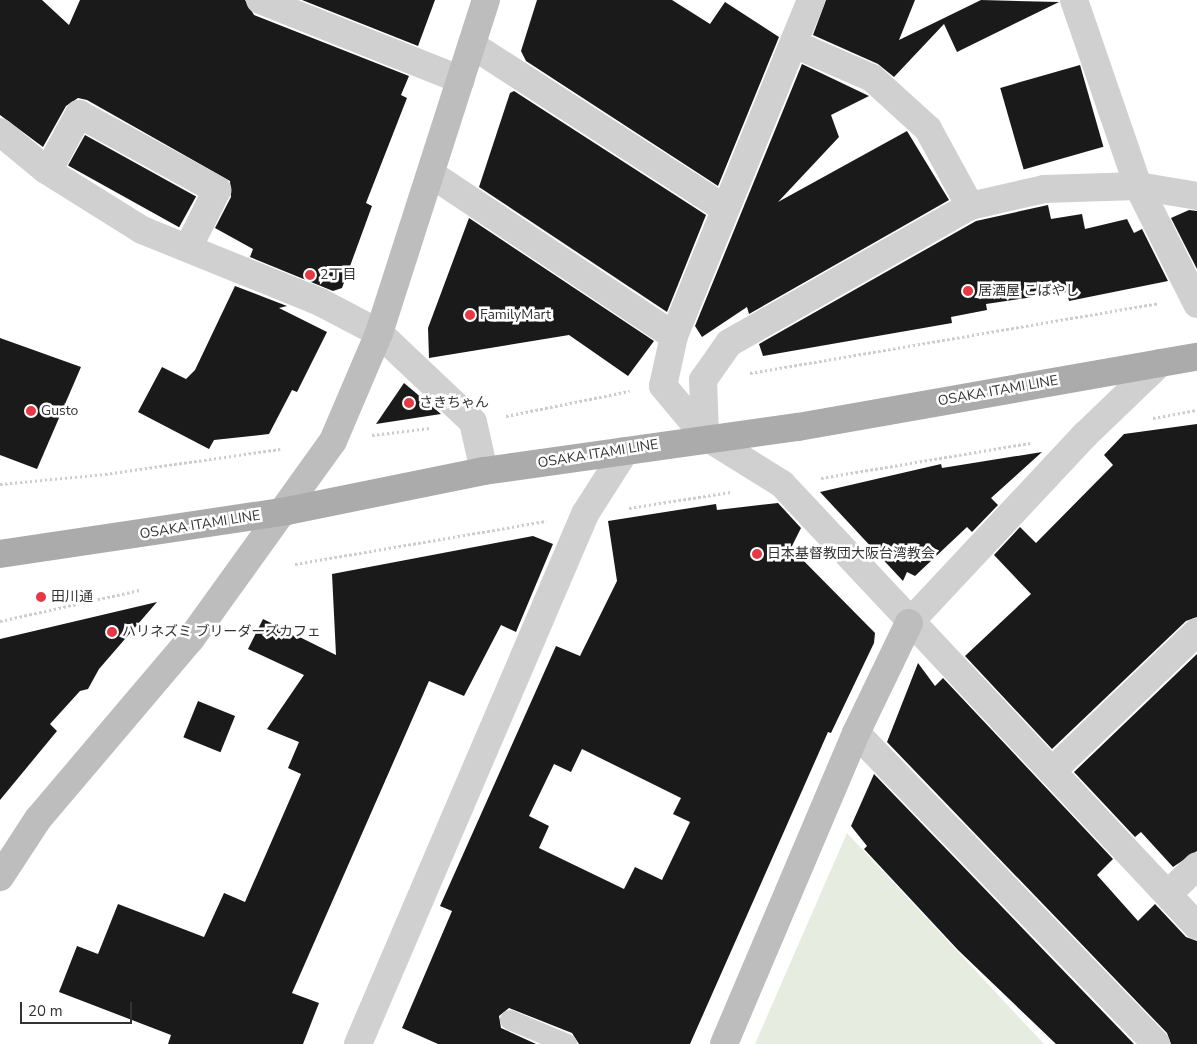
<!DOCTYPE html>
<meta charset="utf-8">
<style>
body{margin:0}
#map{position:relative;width:1197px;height:1044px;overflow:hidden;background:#fff;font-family:"Nunito Sans","Noto Sans JP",sans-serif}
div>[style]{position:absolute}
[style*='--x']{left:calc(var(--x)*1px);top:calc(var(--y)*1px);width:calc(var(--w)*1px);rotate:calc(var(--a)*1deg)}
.green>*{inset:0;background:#e6ecdf}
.building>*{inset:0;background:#1a1a1a;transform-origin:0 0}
.path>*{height:3px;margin-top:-1.5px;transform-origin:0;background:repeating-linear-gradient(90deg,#cdcdcd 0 2.5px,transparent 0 5px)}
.lane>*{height:20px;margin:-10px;padding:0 10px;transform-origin:10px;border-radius:10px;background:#d0d0d0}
.street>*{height:28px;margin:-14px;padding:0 14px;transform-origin:14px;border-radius:14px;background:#d0d0d0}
.secondary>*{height:28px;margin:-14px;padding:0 14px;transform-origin:14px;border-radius:14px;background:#bdbdbd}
.primary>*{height:28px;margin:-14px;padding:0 14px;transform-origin:14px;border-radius:14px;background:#ababab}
.dots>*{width:14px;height:14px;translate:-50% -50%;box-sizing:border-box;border:2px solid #fff;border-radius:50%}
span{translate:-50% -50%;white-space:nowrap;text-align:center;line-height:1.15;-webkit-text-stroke:5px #fff;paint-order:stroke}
.poi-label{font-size:14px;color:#333}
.left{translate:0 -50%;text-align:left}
.street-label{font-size:14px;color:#333}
.scale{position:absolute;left:20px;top:1002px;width:112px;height:22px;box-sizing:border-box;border:2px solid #333;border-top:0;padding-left:6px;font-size:15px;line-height:18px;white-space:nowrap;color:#333;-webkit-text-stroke:4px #fff;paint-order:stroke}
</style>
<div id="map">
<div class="green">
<i style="clip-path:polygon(847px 833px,1044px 1044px,755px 1044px)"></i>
</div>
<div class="building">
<i style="clip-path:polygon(0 0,42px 0,69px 25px,80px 0,245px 0,254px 15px,409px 76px,401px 95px,407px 98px,366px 203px,372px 206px,342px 288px,333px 291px,250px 257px,253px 249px,215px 228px,231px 197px,230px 181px,87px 100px,78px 98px,66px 106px,43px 147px,0 115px)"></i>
<i style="clip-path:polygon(302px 0,435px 0,418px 46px)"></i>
<i style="clip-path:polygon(537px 0,672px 0,710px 24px,725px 2px,779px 37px,718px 186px,526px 61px,521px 51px)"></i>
<i style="clip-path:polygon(826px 0,915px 0,899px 40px,981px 0,1059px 2px,957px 52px,944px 24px,894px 77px,878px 64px,813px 35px)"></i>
<i style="clip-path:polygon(802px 64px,869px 96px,831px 115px,839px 137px,778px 202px,907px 131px,949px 200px,749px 314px,747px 307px,702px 337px,695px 326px)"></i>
<i style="left:1080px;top:65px;width:85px;height:83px;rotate:74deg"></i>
<i style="clip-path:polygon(514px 91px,706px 215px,667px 312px,479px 187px,510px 93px)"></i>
<i style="left:85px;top:135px;width:127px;height:35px;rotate:29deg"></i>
<i style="clip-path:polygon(1048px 205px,1051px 219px,1082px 214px,1085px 229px,1127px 219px,1134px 233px,1142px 229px,1168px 281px,1069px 301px,1067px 292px,986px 304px,987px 310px,951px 317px,952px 323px,763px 356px,759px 344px,976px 221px)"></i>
<i style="clip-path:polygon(1189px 210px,1197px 211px,1197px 269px,1171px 218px)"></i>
<i style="clip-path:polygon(469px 218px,654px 341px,628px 376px,569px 335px,429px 358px,428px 328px)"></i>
<i style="clip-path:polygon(235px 286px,287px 306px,279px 308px,327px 332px,297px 392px,292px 390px,269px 434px,214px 440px,209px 449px,138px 412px,162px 367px,186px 379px,195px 370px)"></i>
<i style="clip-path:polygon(0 338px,81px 367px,37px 469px,0 455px)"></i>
<i style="clip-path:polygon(404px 383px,441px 414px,376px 424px)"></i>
<i style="clip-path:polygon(1197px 424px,1197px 617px,1186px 621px,1052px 749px,965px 656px,1031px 594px,994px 555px,1020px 527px,1036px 543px,1113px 465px,1104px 455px,1124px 434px)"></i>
<i style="clip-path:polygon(1042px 452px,991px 498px,998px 505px,972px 532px,967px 527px,915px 576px,907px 572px,903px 581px,820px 492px,941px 464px,942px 468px)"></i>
<i style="clip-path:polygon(evenodd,778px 503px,801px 528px,791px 548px,875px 633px,874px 643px,831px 733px,828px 732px,690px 1044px,579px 1044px,572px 1033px,509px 1008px,499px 1016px,501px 1028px,536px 1044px,438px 1044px,402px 1028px,452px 911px,440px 906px,556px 646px,580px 656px,617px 581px,608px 521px,716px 504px,717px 510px,778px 503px,582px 749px,681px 798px,673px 814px,690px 822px,662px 880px,635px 867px,624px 889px,539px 848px,549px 826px,529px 816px,554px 764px,571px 772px,582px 749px)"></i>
<i style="clip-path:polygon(533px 536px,553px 544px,516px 632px,501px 625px,464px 696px,429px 681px,292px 993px,319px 1003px,303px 1044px,168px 1044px,171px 1035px,59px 992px,77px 946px,98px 954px,118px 904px,204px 937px,224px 893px,245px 902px,301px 774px,288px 768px,299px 742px,267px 729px,304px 675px,248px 649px,263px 619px,336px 655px,332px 574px)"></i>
<i style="clip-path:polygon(157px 602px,99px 669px,88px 689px,80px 691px,50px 724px,57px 731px,0 800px,0 639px)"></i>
<i style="clip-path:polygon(1197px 654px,1197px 851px,1173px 867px,1141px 832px,1135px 837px,1074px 772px)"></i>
<i style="clip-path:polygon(918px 663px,935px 686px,943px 678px,1113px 859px,1097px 875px,1138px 921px,1155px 904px,1186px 937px,1197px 941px,1197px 1044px,1171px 1044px,1167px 1033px,887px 742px)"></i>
<i style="left:198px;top:701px;width:40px;height:39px;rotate:22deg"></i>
<i style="clip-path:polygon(874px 774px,1134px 1044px,1056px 1044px,958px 950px,864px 849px,867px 846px,851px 826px)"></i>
</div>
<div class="path">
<i style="--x:750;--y:373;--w:414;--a:-9.7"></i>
<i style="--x:506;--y:416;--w:126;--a:-11.4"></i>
<i style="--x:1153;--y:418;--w:45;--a:-10.3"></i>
<i style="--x:372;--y:435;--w:59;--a:-6.8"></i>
<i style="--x:821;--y:478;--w:212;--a:-9.5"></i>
<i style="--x:0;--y:484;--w:105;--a:-5.4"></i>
<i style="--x:105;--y:474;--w:177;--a:-8.1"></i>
<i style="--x:629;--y:508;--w:103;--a:-8.9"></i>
<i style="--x:295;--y:564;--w:255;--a:-9.7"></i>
<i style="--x:0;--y:621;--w:143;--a:-12.5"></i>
</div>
<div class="lane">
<i style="--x:510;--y:1020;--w:62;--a:22.8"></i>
</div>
<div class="street">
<i style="--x:260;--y:0;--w:216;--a:21.7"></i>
<i style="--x:811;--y:0;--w:363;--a:112.2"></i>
<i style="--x:674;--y:336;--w:51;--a:102.4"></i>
<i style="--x:663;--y:386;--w:65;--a:50"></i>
<i style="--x:705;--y:436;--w:91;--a:31.9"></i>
<i style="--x:782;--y:484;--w:606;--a:46.8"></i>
<i style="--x:1074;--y:0;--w:197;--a:71"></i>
<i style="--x:1138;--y:186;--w:132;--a:63.4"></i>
<i style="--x:794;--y:44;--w:85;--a:23.6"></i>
<i style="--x:872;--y:78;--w:76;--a:42.3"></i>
<i style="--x:928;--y:129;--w:88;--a:61.4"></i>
<i style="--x:472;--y:45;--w:300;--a:32.9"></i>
<i style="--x:0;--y:132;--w:60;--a:39.6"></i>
<i style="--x:46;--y:170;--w:113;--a:32"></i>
<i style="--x:142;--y:230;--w:192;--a:22"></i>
<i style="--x:320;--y:302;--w:67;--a:27.7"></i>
<i style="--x:379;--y:333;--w:129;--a:43.4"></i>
<i style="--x:473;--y:422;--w:50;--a:77.3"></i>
<i style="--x:48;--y:171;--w:65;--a:-61.5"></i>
<i style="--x:79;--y:114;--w:158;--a:28.8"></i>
<i style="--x:217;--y:190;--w:65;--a:116.6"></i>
<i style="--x:431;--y:174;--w:292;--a:33.7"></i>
<i style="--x:705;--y:436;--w:56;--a:-92"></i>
<i style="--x:703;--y:380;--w:45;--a:-54.9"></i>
<i style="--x:729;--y:343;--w:277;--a:-29.6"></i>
<i style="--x:970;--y:206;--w:76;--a:-12.9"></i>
<i style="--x:1044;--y:189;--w:94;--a:-1.8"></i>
<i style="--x:1138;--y:186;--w:60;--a:9.6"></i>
<i style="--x:909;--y:623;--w:259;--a:-46.9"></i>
<i style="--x:1086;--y:434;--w:103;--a:-43.8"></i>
<i style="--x:856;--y:733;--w:432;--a:46"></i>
<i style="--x:1052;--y:771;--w:201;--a:-43.8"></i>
<i style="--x:1168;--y:894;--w:40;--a:-44"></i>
<i style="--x:358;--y:1044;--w:577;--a:-66.81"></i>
<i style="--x:585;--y:514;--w:75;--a:-57.6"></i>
</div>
<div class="secondary">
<i style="--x:0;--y:877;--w:69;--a:-56.8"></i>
<i style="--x:38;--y:819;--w:235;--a:-49.7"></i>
<i style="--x:190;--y:640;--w:245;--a:-54.3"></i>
<i style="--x:333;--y:441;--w:117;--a:-66.9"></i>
<i style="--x:379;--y:333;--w:350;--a:-72.2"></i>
<i style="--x:724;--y:1044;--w:338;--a:-67"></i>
<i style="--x:856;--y:733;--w:122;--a:-64.3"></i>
</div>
<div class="primary">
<i style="--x:0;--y:554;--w:290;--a:-8.5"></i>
<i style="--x:287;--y:511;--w:201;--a:-11.5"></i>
<i style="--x:484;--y:471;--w:317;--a:-8"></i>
<i style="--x:798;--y:427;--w:405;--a:-10"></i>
</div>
<div class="dots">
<i style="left:310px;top:275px;background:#e63946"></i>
<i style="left:968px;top:291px;background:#e63946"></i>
<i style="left:470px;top:315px;background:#e63946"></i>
<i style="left:409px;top:403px;background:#e63946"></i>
<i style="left:31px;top:411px;background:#e63946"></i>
<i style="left:757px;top:554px;background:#e63946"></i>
<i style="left:41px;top:597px;background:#e63946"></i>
<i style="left:112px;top:632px;background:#e63946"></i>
</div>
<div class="poi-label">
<span class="left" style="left:320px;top:275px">2丁目</span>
<span class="left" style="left:978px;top:291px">居酒屋 こばやし</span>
<span class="left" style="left:480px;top:315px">FamilyMart</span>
<span class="left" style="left:419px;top:403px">さきちゃん</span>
<span class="left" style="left:41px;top:411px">Gusto</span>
<span class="left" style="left:767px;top:554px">日本基督教団大阪台湾教会</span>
<span class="left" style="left:51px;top:597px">田川通</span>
<span class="left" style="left:122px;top:632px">ハリネズミ ブリーダーズカフェ</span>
</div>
<div class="street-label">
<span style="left:998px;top:391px;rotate:-10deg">OSAKA ITAMI LINE</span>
<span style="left:598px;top:454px;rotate:-9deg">OSAKA ITAMI LINE</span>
<span style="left:200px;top:525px;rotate:-9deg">OSAKA ITAMI LINE</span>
</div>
<div class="scale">20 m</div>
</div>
